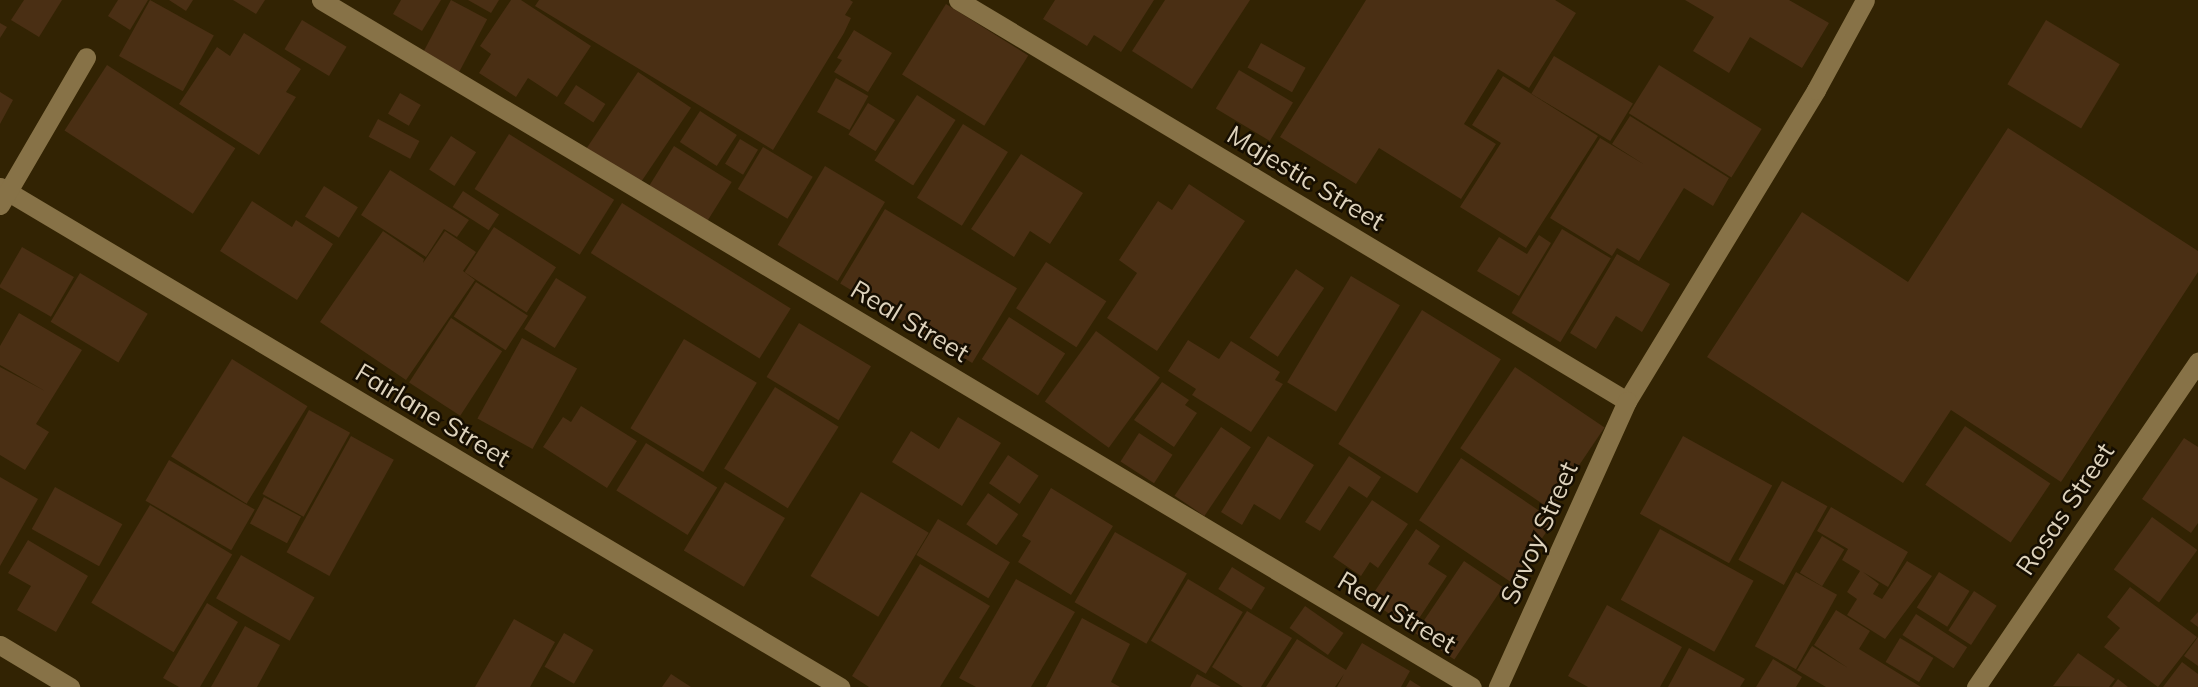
<!DOCTYPE html>
<style>
body{margin:0}
#map{position:relative;width:2198px;height:687px;overflow:hidden;background:#322303;font-family:Mulish,sans-serif}
div>[style]{position:absolute}
[style*='--x']{left:calc(var(--x)*1px);top:calc(var(--y)*1px);width:calc(var(--w)*1px);rotate:calc(var(--a)*1deg)}
.building>*{inset:0;background:#4a2f14;transform-origin:0 0}
.service>*{height:19px;margin:-9.5px;padding:0 9.5px;transform-origin:9.5px;border-radius:9.5px;background:#877247}
.minor>*{height:19px;margin:-9.5px;padding:0 9.5px;transform-origin:9.5px;border-radius:9.5px;background:#877247}
.tertiary>*{height:19px;margin:-9.5px;padding:0 9.5px;transform-origin:9.5px;border-radius:9.5px;background:#877247}
span{translate:-50% -50%;white-space:nowrap;text-align:center;line-height:1.15;-webkit-text-stroke:5px #160e01;paint-order:stroke}
.street-label{font-size:26px;color:#ded3bd}
</style>
<div id="map">
<div class="building">
<i style="clip-path:polygon(24px 0,62px 0,39px 37px,11px 20px)"></i>
<i style="clip-path:polygon(118px 0,148px 0,130px 30px,108px 16px)"></i>
<i style="left:150px;top:0;width:73px;height:64px;rotate:29deg"></i>
<i style="clip-path:polygon(169px 0,193px 0,186px 11px)"></i>
<i style="clip-path:polygon(233px 0,265px 0,256px 14px)"></i>
<i style="clip-path:polygon(401px 0,441px 0,422px 31px,393px 14px)"></i>
<i style="left:451px;top:0;width:41px;height:61px;rotate:28deg"></i>
<i style="clip-path:polygon(468px 0,499px 0,491px 13px)"></i>
<i style="clip-path:polygon(511px 0,521px 0,591px 46px,557px 97px,528px 78px,516px 97px,479px 73px,491px 54px,480px 46px)"></i>
<i style="clip-path:polygon(539px 0,850px 0,853px 2px,845px 15px,851px 18px,844px 33px,773px 150px,535px 6px)"></i>
<i style="clip-path:polygon(1055px 0,1154px 0,1121px 52px,1094px 35px,1087px 46px,1043px 19px)"></i>
<i style="clip-path:polygon(1165px 0,1250px 0,1192px 89px,1132px 51px)"></i>
<i style="clip-path:polygon(1366px 0,1555px 0,1576px 13px,1529px 88px,1498px 69px,1464px 124px,1496px 144px,1461px 199px,1379px 148px,1356px 184px,1280px 137px)"></i>
<i style="clip-path:polygon(1685px 0,1789px 0,1829px 23px,1802px 68px,1750px 37px,1729px 73px,1693px 51px,1714px 17px)"></i>
<i style="left:946px;top:4px;width:97px;height:83px;rotate:32deg"></i>
<i style="left:302px;top:20px;width:52px;height:34px;rotate:31deg"></i>
<i style="left:2046px;top:20px;width:86px;height:75px;rotate:31deg"></i>
<i style="clip-path:polygon(0 23px,7px 27px,0 38px)"></i>
<i style="clip-path:polygon(854px 30px,892px 53px,868px 92px,834px 72px,842px 60px,837px 58px)"></i>
<i style="clip-path:polygon(244px 33px,301px 69px,286px 92px,296px 97px,259px 155px,179px 104px,217px 47px,230px 56px)"></i>
<i style="left:1261px;top:43px;width:51px;height:28px;rotate:29deg"></i>
<i style="left:1554px;top:56px;width:92px;height:44px;rotate:31deg"></i>
<i style="left:107px;top:65px;width:153px;height:78px;rotate:33deg"></i>
<i style="left:1659px;top:65px;width:121px;height:57px;rotate:32deg"></i>
<i style="left:1239px;top:70px;width:63px;height:45px;rotate:31deg"></i>
<i style="left:638px;top:72px;width:64px;height:94px;rotate:34deg"></i>
<i style="clip-path:polygon(1503px 76px,1598px 136px,1526px 248px,1460px 207px,1501px 143px,1472px 125px)"></i>
<i style="left:836px;top:78px;width:37px;height:39px;rotate:29deg"></i>
<i style="left:576px;top:85px;width:35px;height:22px;rotate:33deg"></i>
<i style="clip-path:polygon(0 92px,13px 100px,0 124px)"></i>
<i style="left:400px;top:93px;width:24px;height:24px;rotate:30deg"></i>
<i style="left:917px;top:95px;width:46px;height:78px;rotate:33deg"></i>
<i style="left:868px;top:103px;width:32px;height:37px;rotate:32deg"></i>
<i style="left:700px;top:111px;width:44px;height:37px;rotate:33deg"></i>
<i style="clip-path:polygon(1630px 116px,1729px 178px,1713px 206px,1684px 188px,1639px 261px,1617px 248px,1612px 256px,1550px 218px,1600px 138px,1645px 165px,1612px 144px)"></i>
<i style="left:378px;top:119px;width:47px;height:20px;rotate:28deg"></i>
<i style="left:963px;top:124px;width:53px;height:87px;rotate:32deg"></i>
<i style="clip-path:polygon(2008px 128px,2198px 251px,2198px 272px,2061px 482px,1951px 410px,1903px 483px,1707px 357px,1802px 212px,1908px 282px)"></i>
<i style="left:509px;top:134px;width:124px;height:65px;rotate:32deg"></i>
<i style="left:451px;top:136px;width:30px;height:40px;rotate:33deg"></i>
<i style="left:740px;top:139px;width:21px;height:29px;rotate:31deg"></i>
<i style="left:674px;top:146px;width:68px;height:50px;rotate:32deg"></i>
<i style="left:763px;top:147px;width:58px;height:49px;rotate:31deg"></i>
<i style="clip-path:polygon(1021px 154px,1083px 193px,1050px 244px,1030px 231px,1014px 257px,971px 229px)"></i>
<i style="left:825px;top:166px;width:70px;height:92px;rotate:31deg"></i>
<i style="clip-path:polygon(390px 170px,469px 220px,457px 237px,444px 229px,426px 257px,361px 215px)"></i>
<i style="clip-path:polygon(1189px 184px,1245px 221px,1157px 351px,1107px 318px,1137px 273px,1119px 260px,1158px 201px,1172px 210px)"></i>
<i style="left:324px;top:186px;width:40px;height:36px;rotate:32deg"></i>
<i style="left:463px;top:191px;width:43px;height:19px;rotate:33deg"></i>
<i style="clip-path:polygon(252px 201px,292px 227px,296px 220px,333px 244px,297px 300px,220px 251px)"></i>
<i style="left:622px;top:203px;width:199px;height:59px;rotate:32deg"></i>
<i style="left:885px;top:209px;width:154px;height:87px;rotate:31deg"></i>
<i style="left:494px;top:227px;width:74px;height:54px;rotate:33deg"></i>
<i style="left:1562px;top:229px;width:57px;height:98px;rotate:31deg"></i>
<i style="clip-path:polygon(383px 231px,424px 259px,423px 263px,445px 231px,476px 252px,463px 271px,475px 280px,406px 380px,320px 322px)"></i>
<i style="clip-path:polygon(1539px 235px,1551px 243px,1519px 296px,1477px 271px,1499px 237px,1527px 254px)"></i>
<i style="left:22px;top:247px;width:60px;height:46px;rotate:30deg"></i>
<i style="clip-path:polygon(1617px 254px,1670px 284px,1642px 332px,1616px 316px,1596px 349px,1570px 333px)"></i>
<i style="left:1046px;top:262px;width:72px;height:55px;rotate:33deg"></i>
<i style="left:1296px;top:269px;width:34px;height:83px;rotate:34deg"></i>
<i style="left:80px;top:273px;width:79px;height:57px;rotate:31deg"></i>
<i style="left:1351px;top:276px;width:57px;height:124px;rotate:31deg"></i>
<i style="left:556px;top:278px;width:36px;height:60px;rotate:32deg"></i>
<i style="left:476px;top:282px;width:62px;height:41px;rotate:33deg"></i>
<i style="left:1422px;top:310px;width:93px;height:158px;rotate:32deg"></i>
<i style="clip-path:polygon(19px 313px,82px 350px,36px 424px,49px 432px,25px 470px,0 455px,0 367px,45px 391px,0 365px,0 346px)"></i>
<i style="left:1009px;top:317px;width:67px;height:50px;rotate:33deg"></i>
<i style="left:451px;top:318px;width:61px;height:77px;rotate:33deg"></i>
<i style="left:799px;top:323px;width:84px;height:63px;rotate:31deg"></i>
<i style="left:1096px;top:331px;width:79px;height:87px;rotate:36deg"></i>
<i style="left:522px;top:338px;width:63px;height:92px;rotate:29deg"></i>
<i style="left:684px;top:339px;width:85px;height:104px;rotate:31deg"></i>
<i style="clip-path:polygon(1188px 340px,1219px 359px,1231px 341px,1280px 372px,1275px 380px,1283px 384px,1251px 432px,1192px 395px,1196px 389px,1168px 371px)"></i>
<i style="left:232px;top:359px;width:89px;height:115px;rotate:32deg"></i>
<i style="left:1515px;top:367px;width:108px;height:98px;rotate:34deg"></i>
<i style="clip-path:polygon(1162px 382px,1189px 400px,1185px 405px,1197px 413px,1174px 447px,1134px 420px)"></i>
<i style="left:775px;top:387px;width:75px;height:96px;rotate:32deg"></i>
<i style="clip-path:polygon(581px 406px,637px 441px,607px 488px,543px 447px,563px 417px,571px 422px)"></i>
<i style="left:309px;top:410px;width:47px;height:96px;rotate:29deg"></i>
<i style="clip-path:polygon(958px 417px,1001px 443px,962px 506px,892px 462px,911px 431px,939px 449px)"></i>
<i style="left:1965px;top:426px;width:103px;height:71px;rotate:34deg"></i>
<i style="left:1221px;top:427px;width:36px;height:83px;rotate:34deg"></i>
<i style="left:1139px;top:433px;width:40px;height:34px;rotate:33deg"></i>
<i style="left:351px;top:436px;width:49px;height:133px;rotate:29deg"></i>
<i style="clip-path:polygon(1268px 436px,1314px 465px,1280px 520px,1254px 504px,1242px 525px,1221px 512px)"></i>
<i style="left:1683px;top:436px;width:102px;height:89px;rotate:29deg"></i>
<i style="clip-path:polygon(2184px 438px,2198px 447px,2198px 523px,2191px 533px,2142px 499px)"></i>
<i style="left:646px;top:443px;width:84px;height:56px;rotate:32deg"></i>
<i style="left:1008px;top:455px;width:37px;height:34px;rotate:34deg"></i>
<i style="clip-path:polygon(1349px 456px,1381px 477px,1367px 498px,1349px 486px,1320px 531px,1305px 522px)"></i>
<i style="left:1461px;top:458px;width:112px;height:75px;rotate:34deg"></i>
<i style="left:169px;top:460px;width:99px;height:47px;rotate:30deg"></i>
<i style="clip-path:polygon(0 477px,38px 499px,0 566px)"></i>
<i style="left:1782px;top:481px;width:52px;height:90px;rotate:29deg"></i>
<i style="left:725px;top:482px;width:70px;height:80px;rotate:31deg"></i>
<i style="left:55px;top:487px;width:77px;height:48px;rotate:29deg"></i>
<i style="clip-path:polygon(1051px 488px,1113px 526px,1071px 595px,1018px 562px,1031px 541px,1022px 536px)"></i>
<i style="left:861px;top:492px;width:79px;height:98px;rotate:31deg"></i>
<i style="left:988px;top:493px;width:37px;height:38px;rotate:35deg"></i>
<i style="left:264px;top:497px;width:42px;height:30px;rotate:28deg"></i>
<i style="clip-path:polygon(1372px 500px,1408px 524px,1378px 568px,1370px 562px,1361px 576px,1333px 557px)"></i>
<i style="left:150px;top:505px;width:96px;height:114px;rotate:31deg"></i>
<i style="clip-path:polygon(1831px 507px,1908px 552px,1888px 587px,1863px 572px,1879px 584px,1873px 594px,1882px 599px,1907px 561px,1932px 576px,1885px 639px,1847px 615px,1857px 599px,1847px 592px,1860px 571px,1842px 560px,1848px 549px,1817px 531px)"></i>
<i style="left:2152px;top:517px;width:56px;height:65px;rotate:36deg"></i>
<i style="left:938px;top:519px;width:84px;height:42px;rotate:31deg"></i>
<i style="clip-path:polygon(1416px 529px,1440px 546px,1428px 564px,1447px 576px,1412px 629px,1369px 600px)"></i>
<i style="left:1660px;top:529px;width:107px;height:81px;rotate:29deg"></i>
<i style="left:1115px;top:532px;width:83px;height:81px;rotate:30deg"></i>
<i style="left:1822px;top:536px;width:26px;height:43px;rotate:31deg"></i>
<i style="clip-path:polygon(28px 540px,88px 576px,56px 632px,17px 610px,31px 586px,8px 573px)"></i>
<i style="left:241px;top:555px;width:85px;height:50px;rotate:30deg"></i>
<i style="left:1464px;top:561px;width:47px;height:87px;rotate:34deg"></i>
<i style="clip-path:polygon(920px 564px,990px 606px,940px 687px,869px 687px,852px 676px)"></i>
<i style="left:1232px;top:567px;width:39px;height:26px;rotate:32deg"></i>
<i style="left:1796px;top:572px;width:47px;height:85px;rotate:29deg"></i>
<i style="left:1939px;top:572px;width:36px;height:42px;rotate:32deg"></i>
<i style="clip-path:polygon(1016px 579px,1075px 612px,1031px 687px,976px 687px,959px 678px)"></i>
<i style="left:1188px;top:579px;width:64px;height:72px;rotate:31deg"></i>
<i style="clip-path:polygon(2130px 587px,2197px 637px,2158px 687px,2104px 647px,2120px 628px,2107px 617px)"></i>
<i style="left:1974px;top:591px;width:27px;height:47px;rotate:33deg"></i>
<i style="clip-path:polygon(207px 603px,238px 622px,200px 687px,179px 687px,163px 678px)"></i>
<i style="clip-path:polygon(1607px 605px,1682px 647px,1660px 687px,1588px 687px,1568px 676px)"></i>
<i style="left:1305px;top:606px;width:47px;height:27px;rotate:35deg"></i>
<i style="clip-path:polygon(1836px 610px,1870px 631px,1859px 649px,1921px 687px,1826px 687px,1797px 670px,1812px 646px,1848px 668px,1814px 645px)"></i>
<i style="clip-path:polygon(1247px 611px,1292px 638px,1261px 687px,1243px 687px,1212px 667px)"></i>
<i style="clip-path:polygon(2198px 612px,2198px 627px,2190px 621px)"></i>
<i style="left:1916px;top:614px;width:61px;height:25px;rotate:33deg"></i>
<i style="clip-path:polygon(1082px 618px,1130px 644px,1111px 682px,1120px 687px,1046px 687px)"></i>
<i style="clip-path:polygon(514px 619px,555px 642px,530px 687px,475px 687px)"></i>
<i style="clip-path:polygon(245px 626px,280px 645px,257px 687px,211px 687px)"></i>
<i style="left:564px;top:633px;width:34px;height:39px;rotate:30deg"></i>
<i style="clip-path:polygon(2198px 637px,2198px 666px,2184px 656px)"></i>
<i style="left:1900px;top:638px;width:39px;height:28px;rotate:31deg"></i>
<i style="clip-path:polygon(1297px 639px,1346px 670px,1362px 643px,1410px 671px,1401px 687px,1337px 687px,1344px 674px,1335px 687px,1266px 687px)"></i>
<i style="clip-path:polygon(1689px 648px,1745px 679px,1740px 687px,1668px 687px)"></i>
<i style="clip-path:polygon(2078px 653px,2115px 679px,2109px 687px,2053px 686px)"></i>
<i style="clip-path:polygon(1773px 659px,1802px 677px,1796px 687px,1756px 687px)"></i>
<i style="clip-path:polygon(2182px 662px,2198px 674px,2198px 687px,2163px 687px)"></i>
<i style="clip-path:polygon(671px 674px,691px 687px,662px 687px)"></i>
<i style="clip-path:polygon(1197px 674px,1221px 687px,1190px 687px)"></i>
<i style="clip-path:polygon(2118px 679px,2128px 687px,2112px 687px)"></i>
<i style="clip-path:polygon(1410px 680px,1421px 687px,1406px 687px)"></i>
</div>
<div class="service">
<i style="--x:1627;--y:401;--w:364;--a:-58.7"></i>
<i style="--x:1816;--y:90;--w:102;--a:-61.4"></i>
</div>
<div class="minor">
<i style="--x:321;--y:0;--w:1340;--a:30.83"></i>
<i style="--x:958;--y:0;--w:780;--a:30.94"></i>
<i style="--x:1627;--y:401;--w:314;--a:114.3"></i>
<i style="--x:0;--y:187;--w:978;--a:30.76"></i>
<i style="--x:0;--y:205;--w:171;--a:-59.8"></i>
<i style="--x:0;--y:645;--w:82;--a:31"></i>
</div>
<div class="tertiary">
<i style="--x:1976;--y:687;--w:394;--a:-55.7"></i>
</div>
<div class="street-label">
<span style="left:1306px;top:178px;rotate:31deg">Majestic Street</span>
<span style="left:910px;top:321px;rotate:31deg">Real Street</span>
<span style="left:433px;top:415px;rotate:31deg">Fairlane Street</span>
<span style="left:2065px;top:509px;rotate:-56deg">Rosas Street</span>
<span style="left:1539px;top:533px;rotate:-66deg">Savoy Street</span>
<span style="left:1397px;top:612px;rotate:31deg">Real Street</span>
</div>
</div>
